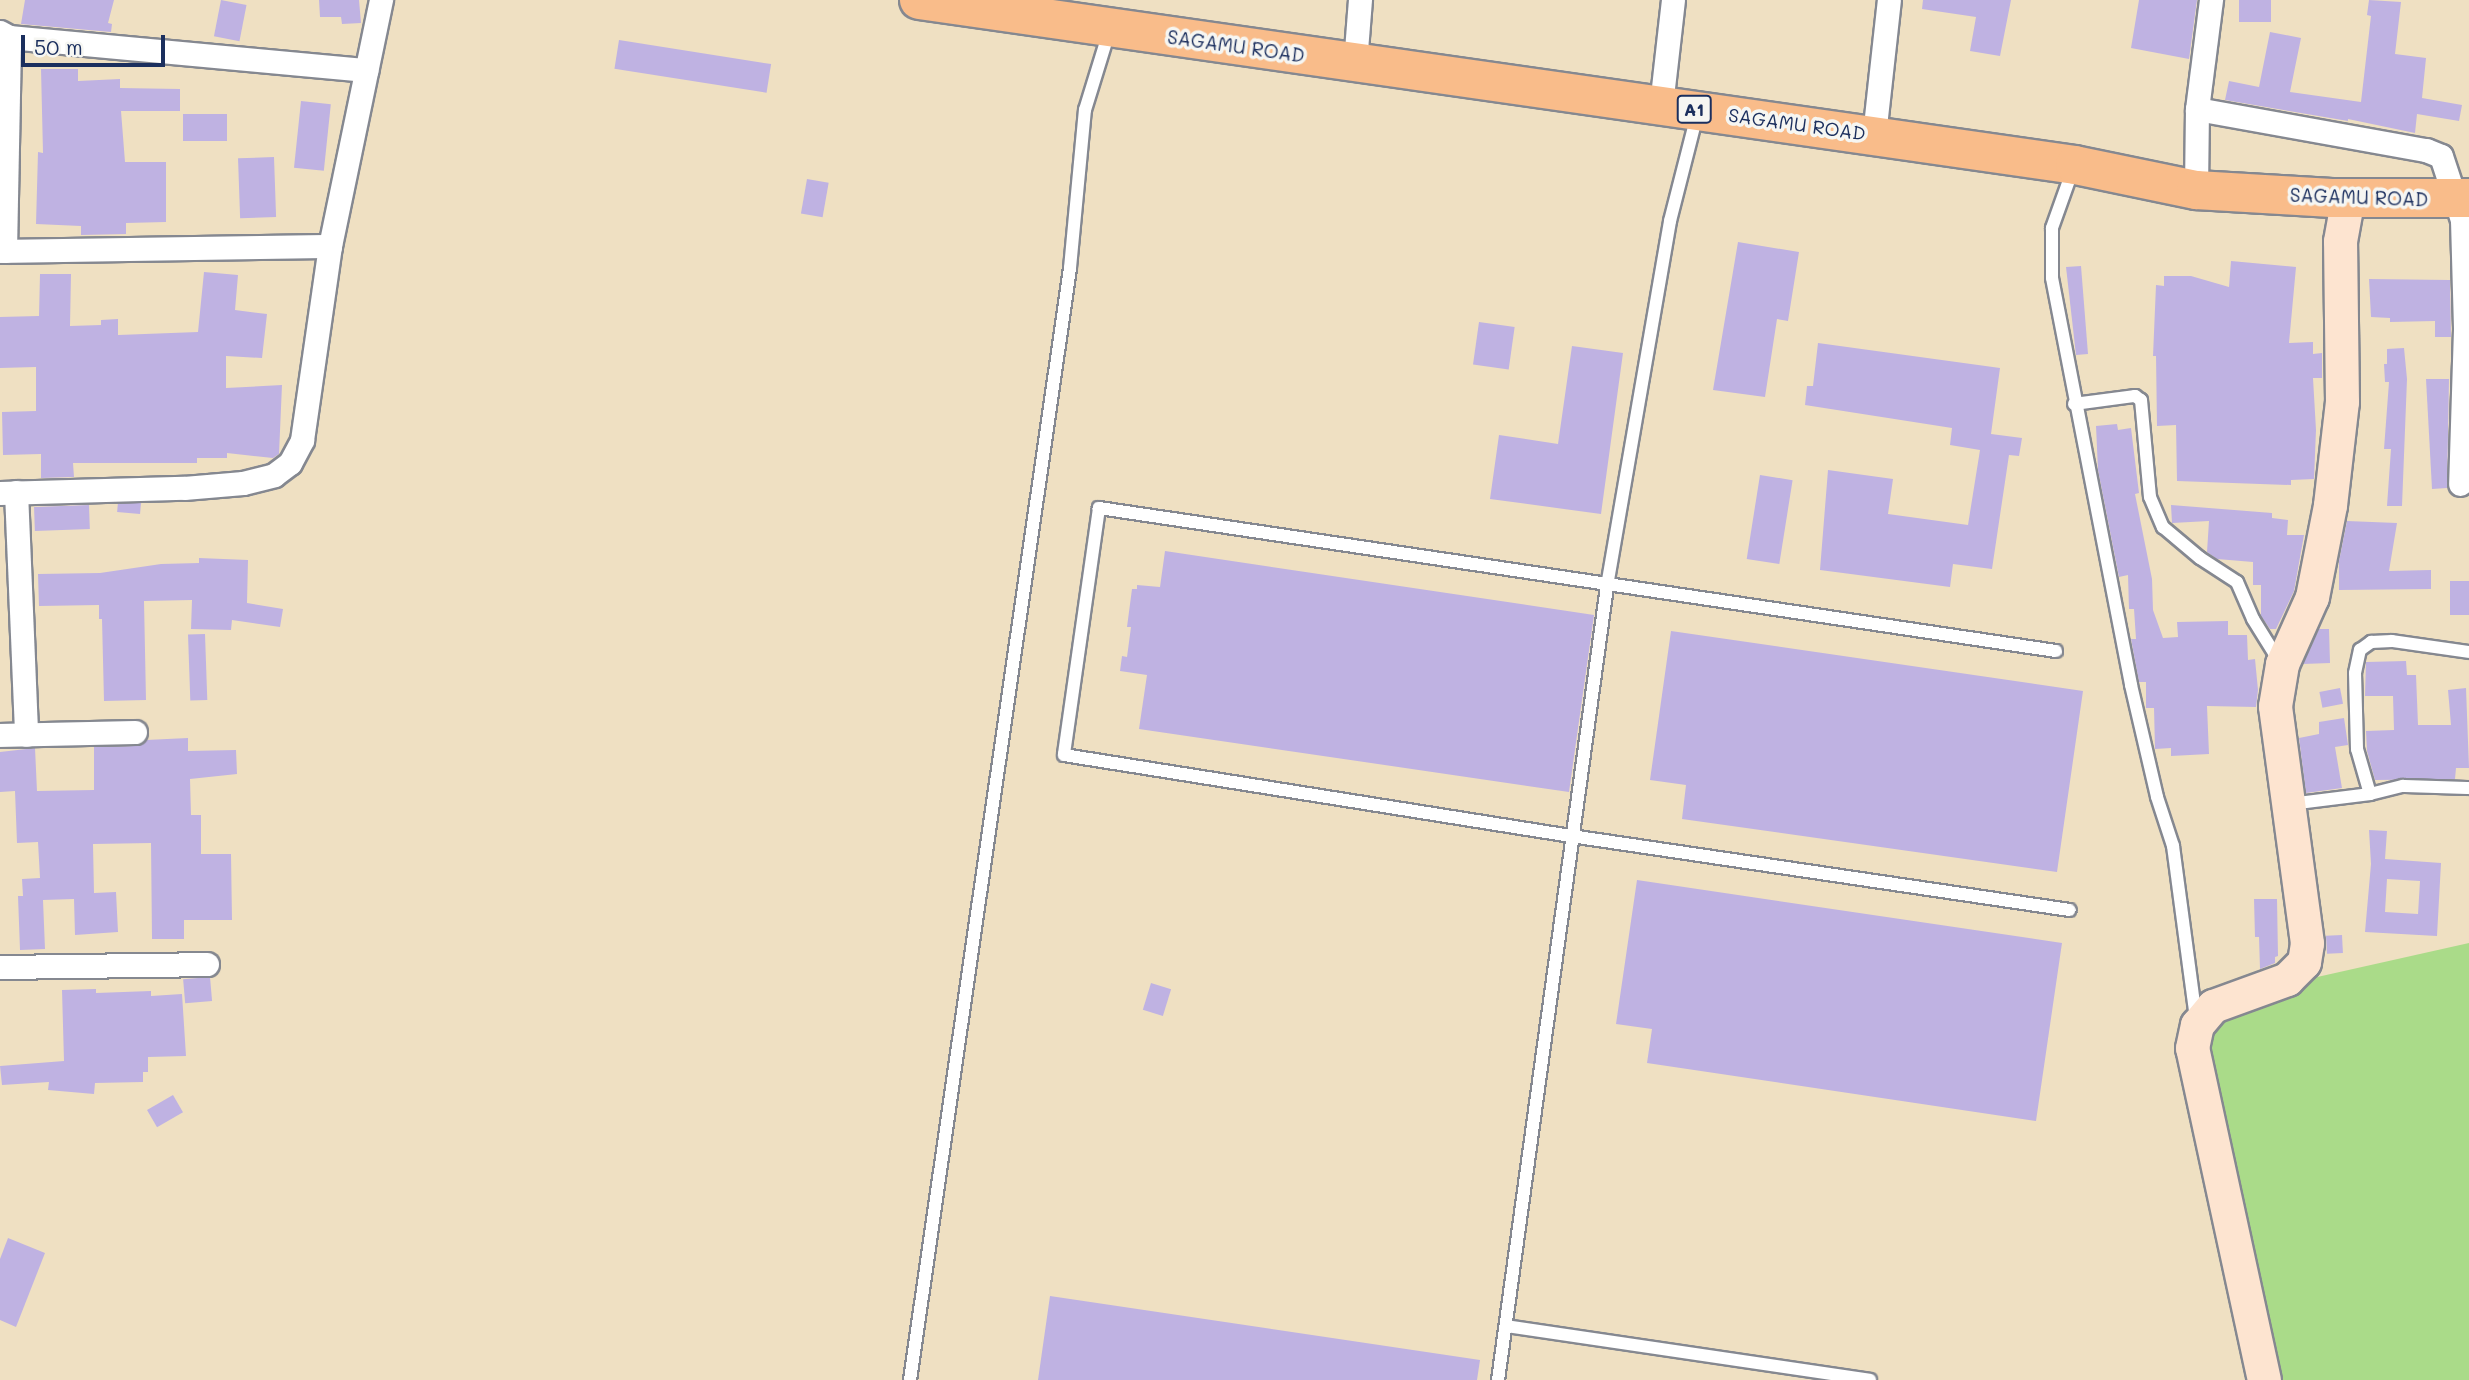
<!DOCTYPE html>
<style>
body{margin:0}
#map{position:relative;width:2469px;height:1380px;overflow:hidden;background:#efe0c2;font-family:Mali,sans-serif}
div>[style]{position:absolute}
[style*='--x']{left:calc(var(--x)*1px);top:calc(var(--y)*1px);width:calc(var(--w)*1px);rotate:calc(var(--a)*1deg)}
.green>*{inset:0;background:#aadb89}
.building>*{inset:0;background:#bfb2e2;transform-origin:0 0}
.roads{filter:drop-shadow(2px 0 #858890) drop-shadow(-2px 0 #858890) drop-shadow(0 2px #858890) drop-shadow(0 -2px #858890)}
.lane>*{height:12px;margin:-6px;padding:0 6px;transform-origin:6px;border-radius:6px;background:#fff}
.street>*{height:23px;margin:-11.5px;padding:0 11.5px;transform-origin:11.5px;border-radius:11.5px;background:#fff}
.secondary>*{height:33px;margin:-16.5px;padding:0 16.5px;transform-origin:16.5px;border-radius:16.5px;background:#fde4d0}
.highway>*{height:38px;margin:-19px;padding:0 19px;transform-origin:19px;border-radius:19px;background:#f9bc8a}
span{translate:-50% -50%;white-space:nowrap;text-align:center;line-height:1.15;-webkit-text-stroke:7px #f6f6f2;paint-order:stroke}
.shield-label span{padding:2px 5px;background:#f6f6f2;border:2px solid;border-radius:5px;-webkit-text-stroke-width:0}
.shield-label{font-size:18px;color:#1b2f5e;font-weight:700}
.street-label{font-size:19px;color:#1b2f5e}
.scale{position:absolute;left:21px;top:35px;width:144px;height:32px;box-sizing:border-box;border:4px solid #1b2f5e;border-top:0;padding-left:9px;font-size:21px;line-height:24px;white-space:nowrap;color:#1b2f5e;-webkit-text-stroke:5px #f6f6f2;paint-order:stroke}
</style>
<div id="map">
<div class="green">
<i style="clip-path:polygon(2469px 943px,2469px 1380px,2267px 1380px,2196px 1004px)"></i>
</div>
<div class="building">
<i style="clip-path:polygon(25px 0,114px 0,108px 23px,112px 24px,111px 32px,21px 24px)"></i>
<i style="left:221px;top:0;width:26px;height:37px;rotate:11deg"></i>
<i style="clip-path:polygon(319px 0,359px 0,361px 23px,342px 24px,341px 17px,320px 17px)"></i>
<i style="clip-path:polygon(1923px 0,2011px 0,2000px 56px,1970px 51px,1976px 17px,1922px 9px)"></i>
<i style="clip-path:polygon(2139px 0,2197px 0,2189px 59px,2131px 48px)"></i>
<i style="left:2239px;top:0;width:32px;height:22px"></i>
<i style="clip-path:polygon(2369px 0,2401px 2px,2395px 54px,2426px 58px,2422px 98px,2462px 105px,2459px 121px,2417px 114px,2415px 133px,2348px 119px,2348px 121px,2225px 100px,2229px 81px,2259px 87px,2270px 32px,2301px 38px,2290px 92px,2361px 102px,2371px 16px,2367px 15px)"></i>
<i style="left:619px;top:40px;width:154px;height:29px;rotate:9deg"></i>
<i style="clip-path:polygon(41px 69px,78px 69px,78px 81px,120px 79px,120px 88px,180px 89px,180px 111px,121px 111px,125px 162px,166px 162px,166px 222px,126px 223px,126px 234px,81px 235px,81px 226px,36px 224px,38px 152px,43px 153px)"></i>
<i style="left:301px;top:101px;width:30px;height:67px;rotate:6deg"></i>
<i style="left:183px;top:114px;width:44px;height:27px"></i>
<i style="left:274px;top:157px;width:60px;height:36px;rotate:88deg"></i>
<i style="left:807px;top:179px;width:22px;height:35px;rotate:10deg"></i>
<i style="clip-path:polygon(1738px 242px,1799px 252px,1788px 321px,1777px 319px,1765px 397px,1713px 390px)"></i>
<i style="clip-path:polygon(2231px 261px,2296px 267px,2289px 343px,2313px 342px,2313px 354px,2322px 353px,2322px 378px,2313px 378px,2316px 430px,2314px 479px,2291px 480px,2291px 485px,2177px 481px,2176px 425px,2157px 426px,2156px 356px,2153px 356px,2156px 285px,2164px 286px,2164px 276px,2191px 276px,2229px 287px)"></i>
<i style="clip-path:polygon(2081px 266px,2088px 354px,2076px 355px,2066px 267px)"></i>
<i style="clip-path:polygon(204px 272px,238px 275px,235px 310px,267px 314px,262px 358px,226px 356px,226px 388px,282px 385px,279px 454px,273px 458px,227px 453px,227px 458px,197px 458px,197px 463px,73px 463px,74px 477px,41px 478px,41px 454px,3px 455px,2px 412px,36px 411px,36px 367px,0 368px,0 317px,39px 316px,40px 274px,71px 274px,70px 326px,101px 325px,101px 320px,118px 319px,118px 335px,198px 332px)"></i>
<i style="clip-path:polygon(2369px 279px,2450px 280px,2451px 337px,2435px 337px,2435px 321px,2390px 322px,2390px 318px,2371px 317px)"></i>
<i style="left:1479px;top:322px;width:36px;height:43px;rotate:8deg"></i>
<i style="clip-path:polygon(1818px 343px,2000px 368px,1991px 434px,2022px 438px,2019px 456px,2009px 455px,1992px 569px,1953px 564px,1950px 587px,1820px 570px,1828px 470px,1893px 479px,1888px 514px,1968px 525px,1980px 450px,1950px 445px,1952px 428px,1805px 405px,1807px 386px,1813px 386px)"></i>
<i style="clip-path:polygon(1572px 346px,1623px 353px,1601px 514px,1490px 499px,1499px 435px,1558px 444px)"></i>
<i style="clip-path:polygon(2404px 348px,2407px 379px,2402px 506px,2387px 506px,2391px 449px,2384px 449px,2389px 382px,2385px 382px,2384px 364px,2387px 364px,2387px 349px)"></i>
<i style="clip-path:polygon(2426px 379px,2449px 379px,2447px 488px,2432px 489px)"></i>
<i style="clip-path:polygon(2117px 424px,2118px 430px,2131px 428px,2139px 493px,2135px 494px,2152px 579px,2153px 610px,2163px 638px,2178px 637px,2177px 622px,2228px 621px,2228px 635px,2247px 635px,2248px 660px,2255px 659px,2258px 690px,2256px 707px,2207px 706px,2209px 754px,2171px 756px,2171px 748px,2155px 749px,2154px 708px,2146px 708px,2146px 682px,2139px 682px,2131px 639px,2136px 639px,2134px 609px,2129px 609px,2128px 575px,2119px 577px,2098px 470px,2096px 426px)"></i>
<i style="left:1760px;top:475px;width:33px;height:85px;rotate:9deg"></i>
<i style="left:141px;top:503px;width:11px;height:23px;rotate:95deg"></i>
<i style="left:89px;top:505px;width:24px;height:55px;rotate:88deg"></i>
<i style="clip-path:polygon(2171px 505px,2272px 513px,2272px 518px,2288px 520px,2287px 535px,2304px 535px,2294px 591px,2276px 629px,2270px 629px,2261px 616px,2261px 585px,2253px 585px,2253px 562px,2217px 559px,2207px 552px,2209px 521px,2172px 523px)"></i>
<i style="clip-path:polygon(2347px 521px,2397px 523px,2389px 571px,2431px 570px,2431px 589px,2339px 590px,2339px 561px)"></i>
<i style="clip-path:polygon(1165px 551px,1594px 615px,1569px 792px,1139px 729px,1147px 675px,1120px 671px,1122px 656px,1127px 657px,1131px 627px,1127px 627px,1132px 589px,1137px 589px,1137px 585px,1160px 587px)"></i>
<i style="clip-path:polygon(199px 558px,248px 560px,247px 603px,283px 609px,280px 627px,232px 620px,231px 630px,191px 629px,192px 600px,144px 601px,146px 700px,104px 701px,102px 619px,99px 619px,99px 605px,39px 606px,38px 574px,100px 573px,161px 564px,199px 563px)"></i>
<i style="left:2469px;top:581px;width:34px;height:19px;rotate:90deg"></i>
<i style="clip-path:polygon(2319px 629px,2329px 629px,2330px 663px,2303px 664px)"></i>
<i style="clip-path:polygon(1671px 631px,2083px 691px,2057px 872px,1682px 819px,1686px 785px,1650px 780px)"></i>
<i style="left:205px;top:634px;width:66px;height:17px;rotate:88deg"></i>
<i style="clip-path:polygon(2406px 661px,2407px 675px,2416px 675px,2418px 725px,2451px 725px,2448px 690px,2466px 688px,2469px 768px,2456px 768px,2455px 779px,2375px 780px,2367px 751px,2366px 731px,2394px 730px,2393px 696px,2365px 696px,2366px 662px)"></i>
<i style="left:2340px;top:688px;width:16px;height:21px;rotate:79deg"></i>
<i style="clip-path:polygon(2344px 718px,2348px 745px,2335px 747px,2342px 788px,2306px 793px,2299px 738px,2319px 734px,2319px 722px)"></i>
<i style="clip-path:polygon(188px 738px,188px 751px,236px 750px,237px 774px,190px 779px,191px 815px,201px 815px,201px 854px,231px 854px,232px 920px,184px 920px,184px 939px,152px 939px,151px 843px,93px 844px,94px 893px,116px 892px,118px 932px,75px 935px,74px 899px,43px 900px,45px 949px,20px 950px,18px 896px,23px 896px,22px 879px,40px 878px,38px 842px,17px 843px,15px 791px,0 792px,0 752px,35px 748px,37px 791px,94px 790px,94px 747px,135px 746px,146px 740px)"></i>
<i style="clip-path:polygon(evenodd,2369px 830px,2387px 831px,2385px 859px,2441px 863px,2437px 936px,2365px 932px,2371px 864px,2369px 830px,2387px 879px,2420px 881px,2418px 914px,2385px 912px,2387px 879px)"></i>
<i style="clip-path:polygon(1637px 880px,2062px 943px,2036px 1121px,1647px 1063px,1652px 1029px,1616px 1024px)"></i>
<i style="clip-path:polygon(2254px 899px,2277px 899px,2278px 956px,2275px 957px,2275px 963px,2260px 969px,2259px 937px,2255px 937px)"></i>
<i style="left:2342px;top:935px;width:18px;height:16px;rotate:87deg"></i>
<i style="left:210px;top:977px;width:24px;height:27px;rotate:85deg"></i>
<i style="left:1151px;top:983px;width:21px;height:28px;rotate:17deg"></i>
<i style="clip-path:polygon(96px 989px,96px 993px,151px 991px,151px 996px,182px 994px,186px 1056px,148px 1057px,148px 1072px,143px 1072px,143px 1082px,95px 1083px,94px 1094px,48px 1090px,49px 1082px,2px 1085px,0 1066px,64px 1061px,62px 990px)"></i>
<i style="left:173px;top:1095px;width:20px;height:30px;rotate:60deg"></i>
<i style="clip-path:polygon(8px 1238px,45px 1253px,16px 1327px,0 1320px,0 1259px)"></i>
<i style="clip-path:polygon(1050px 1296px,1480px 1360px,1477px 1380px,1038px 1380px)"></i>
</div>
<div class="roads">
<div class="lane">
<i style="--x:2073;--y:169;--w:63;--a:109.6"></i>
<i style="--x:2052;--y:228;--w:50;--a:90"></i>
<i style="--x:2052;--y:278;--w:415;--a:79"></i>
<i style="--x:2131;--y:685;--w:115;--a:76.9"></i>
<i style="--x:2157;--y:797;--w:52;--a:71.9"></i>
<i style="--x:2173;--y:846;--w:174;--a:82.4"></i>
<i style="--x:2074;--y:404;--w:62;--a:-7.5"></i>
<i style="--x:2135;--y:396;--w:7;--a:34"></i>
<i style="--x:2141;--y:400;--w:97;--a:84.7"></i>
<i style="--x:2150;--y:497;--w:33;--a:67"></i>
<i style="--x:2163;--y:527;--w:48;--a:40"></i>
<i style="--x:2200;--y:558;--w:44;--a:33"></i>
<i style="--x:2237;--y:582;--w:40;--a:66.6"></i>
<i style="--x:2253;--y:619;--w:49;--a:58.2"></i>
<i style="--x:2056;--y:651;--w:968;--a:-171.5"></i>
<i style="--x:1099;--y:508;--w:249;--a:98.1"></i>
<i style="--x:1064;--y:755;--w:513;--a:9.08"></i>
<i style="--x:1571;--y:836;--w:504;--a:8.44"></i>
<i style="--x:2370;--y:794;--w:47;--a:-106.1"></i>
<i style="--x:2357;--y:749;--w:76;--a:-91.5"></i>
<i style="--x:2355;--y:673;--w:24;--a:-78"></i>
<i style="--x:2360;--y:650;--w:14;--a:-36"></i>
<i style="--x:2371;--y:642;--w:21;--a:-3"></i>
<i style="--x:2392;--y:641;--w:78;--a:8.1"></i>
<i style="--x:2290;--y:804;--w:81;--a:-7.1"></i>
<i style="--x:2370;--y:794;--w:34;--a:-14"></i>
<i style="--x:2403;--y:786;--w:66;--a:1.7"></i>
<i style="--x:1506;--y:1326;--w:368;--a:8.4"></i>
<i style="--x:910;--y:1380;--w:1123;--a:-81.81"></i>
<i style="--x:1070;--y:268;--w:159;--a:-84.6"></i>
<i style="--x:1085;--y:110;--w:82;--a:-72.9"></i>
<i style="--x:1498;--y:1380;--w:801;--a:-82.18"></i>
<i style="--x:1607;--y:586;--w:370;--a:-80.2"></i>
<i style="--x:1670;--y:221;--w:109;--a:-75.7"></i>
</div>
<div class="street">
<i style="--x:0;--y:32;--w:10;--a:29"></i>
<i style="--x:9;--y:37;--w:359;--a:5.3"></i>
<i style="--x:1355;--y:63;--w:63;--a:-85.5"></i>
<i style="--x:1661;--y:105;--w:106;--a:-83.5"></i>
<i style="--x:2197;--y:109;--w:233;--a:10.2"></i>
<i style="--x:2426;--y:150;--w:16;--a:22"></i>
<i style="--x:2441;--y:156;--w:67;--a:71.8"></i>
<i style="--x:2462;--y:220;--w:109;--a:88.4"></i>
<i style="--x:2465;--y:329;--w:155;--a:91.8"></i>
<i style="--x:1874;--y:135;--w:136;--a:-83.7"></i>
<i style="--x:2196;--y:190;--w:81;--a:-89.3"></i>
<i style="--x:2197;--y:109;--w:110;--a:-82.7"></i>
<i style="--x:0;--y:251;--w:330;--a:-0.9"></i>
<i style="--x:5;--y:251;--w:214;--a:-88.9"></i>
<i style="--x:16;--y:492;--w:243;--a:87.6"></i>
<i style="--x:0;--y:493;--w:184;--a:-1.6"></i>
<i style="--x:184;--y:488;--w:59;--a:-4.8"></i>
<i style="--x:243;--y:483;--w:32;--a:-14"></i>
<i style="--x:274;--y:475;--w:20;--a:-37"></i>
<i style="--x:290;--y:463;--w:26;--a:-62"></i>
<i style="--x:302;--y:440;--w:196;--a:-81.8"></i>
<i style="--x:330;--y:246;--w:251;--a:-78.3"></i>
<i style="--x:0;--y:735;--w:135;--a:-1.3"></i>
<i style="--x:0;--y:967;--w:207;--a:-0.8"></i>
</div>
<div class="secondary">
<i style="--x:2264;--y:1380;--w:340;--a:-102.2"></i>
<i style="--x:2192;--y:1048;--w:24;--a:-78"></i>
<i style="--x:2197;--y:1025;--w:25;--a:-50"></i>
<i style="--x:2213;--y:1006;--w:79;--a:-20"></i>
<i style="--x:2287;--y:979;--w:24;--a:-45"></i>
<i style="--x:2304;--y:962;--w:19;--a:-81"></i>
<i style="--x:2307;--y:943;--w:239;--a:-97.7"></i>
<i style="--x:2275;--y:706;--w:43;--a:-80.5"></i>
<i style="--x:2282;--y:664;--w:73;--a:-65.9"></i>
<i style="--x:2312;--y:597;--w:94;--a:-78.9"></i>
<i style="--x:2330;--y:505;--w:104;--a:-83.4"></i>
<i style="--x:2342;--y:402;--w:161;--a:-90.7"></i>
<i style="--x:2340;--y:241;--w:45;--a:-79.7"></i>
</div>
<div class="highway">
<i style="--x:919;--y:0;--w:1168;--a:8.12"></i>
<i style="--x:2075;--y:165;--w:124;--a:11.7"></i>
<i style="--x:2196;--y:190;--w:136;--a:3.4"></i>
<i style="--x:2332;--y:198;--w:137;--a:0"></i>
</div>
</div>
<div class="shield-label">
<span style="left:1694px;top:109px">A1</span>
</div>
<div class="street-label">
<span style="left:1236px;top:46px;rotate:8deg">SAGAMU ROAD</span>
<span style="left:1797px;top:124px;rotate:8deg">SAGAMU ROAD</span>
<span style="left:2359px;top:197px;rotate:2deg">SAGAMU ROAD</span>
</div>
<div class="scale">50 m</div>
</div>
